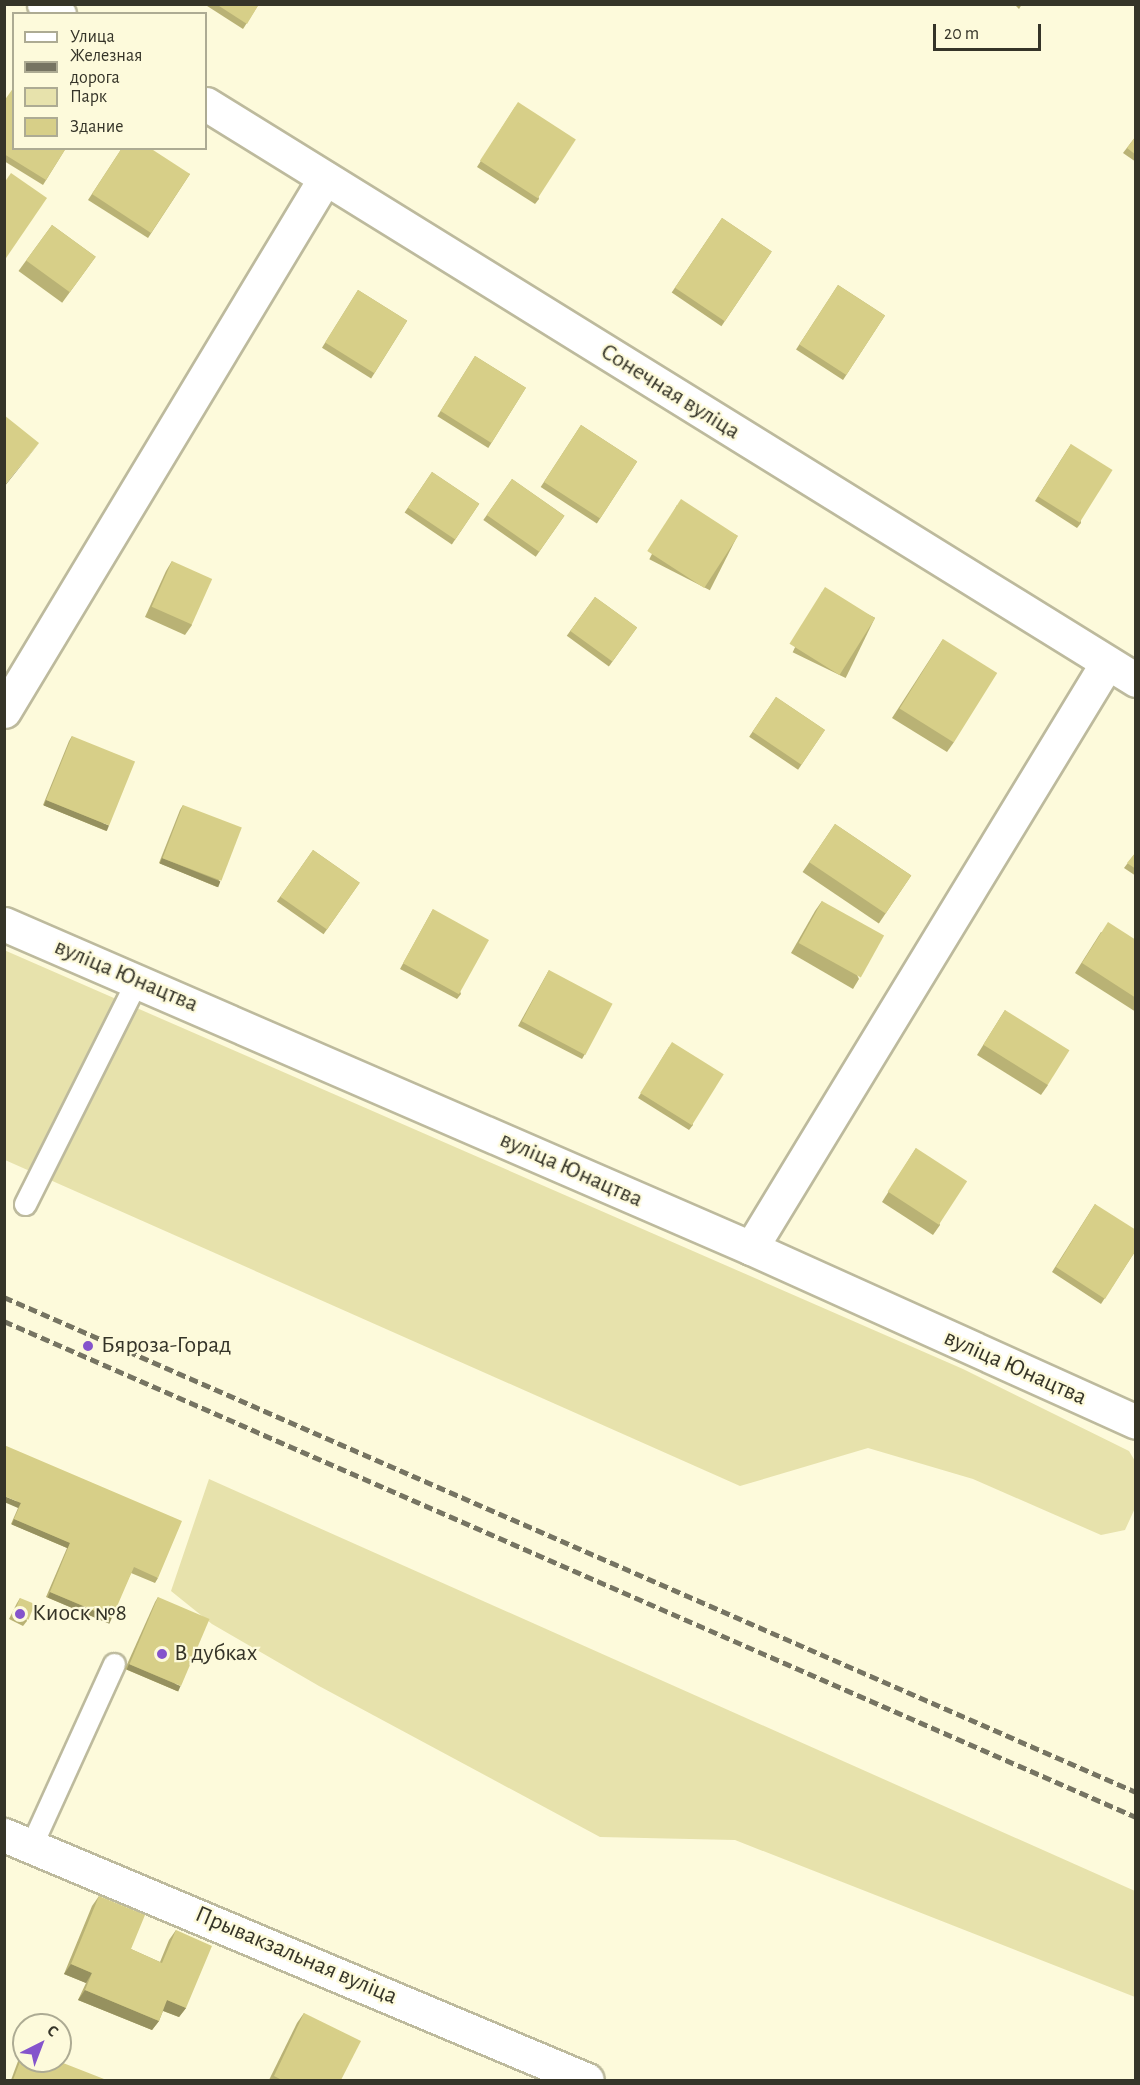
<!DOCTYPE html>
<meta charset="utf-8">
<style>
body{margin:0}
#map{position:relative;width:1140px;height:2085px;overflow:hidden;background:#fdfadb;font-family:"Alegreya Sans",sans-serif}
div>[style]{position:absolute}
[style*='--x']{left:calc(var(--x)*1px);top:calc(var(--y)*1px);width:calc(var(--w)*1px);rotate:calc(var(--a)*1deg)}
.green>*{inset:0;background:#e7e2ac}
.roads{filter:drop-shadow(2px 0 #bdba9d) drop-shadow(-2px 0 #bdba9d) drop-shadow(0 2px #bdba9d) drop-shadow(0 -2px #bdba9d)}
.service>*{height:21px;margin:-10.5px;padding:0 10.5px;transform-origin:10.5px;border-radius:10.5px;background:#fff}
.minor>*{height:33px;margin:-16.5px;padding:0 16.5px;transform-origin:16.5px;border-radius:16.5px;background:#fff}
.rail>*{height:4.5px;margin-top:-2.25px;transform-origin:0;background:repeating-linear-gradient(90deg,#767462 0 9px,transparent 0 13.5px)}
.wall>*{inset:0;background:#b9b275;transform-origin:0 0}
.shaded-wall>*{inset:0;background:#96915f;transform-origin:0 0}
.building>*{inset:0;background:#d7cf88;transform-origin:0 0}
.dots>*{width:16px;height:16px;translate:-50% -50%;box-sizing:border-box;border:3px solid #fdfadb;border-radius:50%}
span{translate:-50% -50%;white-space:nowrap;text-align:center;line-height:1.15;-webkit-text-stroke:4.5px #fdfadb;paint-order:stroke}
.street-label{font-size:24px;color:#353428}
.poi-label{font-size:24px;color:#353428}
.left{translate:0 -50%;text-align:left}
.frame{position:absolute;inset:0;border:6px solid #353428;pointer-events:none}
.legend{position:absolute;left:12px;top:12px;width:195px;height:138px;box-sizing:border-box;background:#fdfadb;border:2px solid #adab93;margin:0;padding:8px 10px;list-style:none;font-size:18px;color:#353428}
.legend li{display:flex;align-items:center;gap:12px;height:30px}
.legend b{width:30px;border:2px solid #adab93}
.north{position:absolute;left:12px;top:2013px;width:60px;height:60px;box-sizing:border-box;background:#fdfadb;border:2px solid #adab93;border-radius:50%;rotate:42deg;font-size:16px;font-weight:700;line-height:24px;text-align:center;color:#353428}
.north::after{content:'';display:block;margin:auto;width:21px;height:27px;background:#8554cc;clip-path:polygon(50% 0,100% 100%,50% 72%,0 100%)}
.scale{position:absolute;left:933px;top:24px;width:108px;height:27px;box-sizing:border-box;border:3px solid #353428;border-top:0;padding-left:8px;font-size:18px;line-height:21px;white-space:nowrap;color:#353428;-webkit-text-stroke:4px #fdfadb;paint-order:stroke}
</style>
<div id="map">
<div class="green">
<i style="clip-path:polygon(4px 950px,963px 1369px,1129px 1451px,1135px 1461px,1136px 1506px,1125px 1530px,1101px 1535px,973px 1479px,868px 1448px,740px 1486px,5px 1160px)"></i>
<i style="clip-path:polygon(209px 1479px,1135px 1891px,1135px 1997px,735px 1840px,600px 1837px,319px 1686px,212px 1624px,171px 1591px)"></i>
</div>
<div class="roads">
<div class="service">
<i style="--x:25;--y:1204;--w:250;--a:-63.4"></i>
<i style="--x:31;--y:1846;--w:200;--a:-65.5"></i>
</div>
<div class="minor">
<i style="--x:44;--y:4;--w:18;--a:34"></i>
<i style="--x:206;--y:104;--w:1094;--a:31.77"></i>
<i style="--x:4;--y:711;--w:622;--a:-58.94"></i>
<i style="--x:4;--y:924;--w:814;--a:23.45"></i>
<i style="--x:751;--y:1248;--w:422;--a:24.3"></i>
<i style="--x:751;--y:1248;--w:685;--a:-58.68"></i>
<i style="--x:4;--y:1835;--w:632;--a:22.79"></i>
</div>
</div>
<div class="rail">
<i style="--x:4;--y:1297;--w:1235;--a:23.62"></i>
<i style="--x:4;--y:1321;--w:1236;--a:23.66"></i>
</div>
<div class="wall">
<i style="clip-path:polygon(204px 4px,259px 4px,243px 29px)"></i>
<i style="clip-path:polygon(1014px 4px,1022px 4px,1019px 9px)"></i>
<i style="clip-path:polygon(4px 101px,66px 148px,43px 185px,4px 161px)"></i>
<i style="clip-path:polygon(515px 107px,539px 199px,535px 204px,477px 167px)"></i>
<i style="clip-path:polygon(1136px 136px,1136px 162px,1123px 153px)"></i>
<i style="clip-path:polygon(122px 148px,190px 174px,148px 238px,88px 200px)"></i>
<i style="left:722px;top:218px;width:60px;height:90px;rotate:34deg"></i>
<i style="left:52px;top:225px;width:54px;height:57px;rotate:36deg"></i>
<i style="left:838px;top:285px;width:56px;height:77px;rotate:33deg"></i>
<i style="left:358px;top:290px;width:58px;height:68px;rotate:32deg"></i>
<i style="left:475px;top:356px;width:60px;height:71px;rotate:32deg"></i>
<i style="left:581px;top:425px;width:67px;height:74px;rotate:33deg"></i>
<i style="clip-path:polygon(1071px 444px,1081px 523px,1077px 528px,1035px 501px)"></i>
<i style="left:432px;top:472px;width:57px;height:49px;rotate:34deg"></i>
<i style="left:512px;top:479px;width:64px;height:50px;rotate:35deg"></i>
<i style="left:677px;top:505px;width:68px;height:61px;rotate:27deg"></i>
<i style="clip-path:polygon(172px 561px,192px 625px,185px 635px,145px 617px,166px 571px)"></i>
<i style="left:822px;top:592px;width:59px;height:67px;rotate:26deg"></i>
<i style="left:595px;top:597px;width:52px;height:48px;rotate:36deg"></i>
<i style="clip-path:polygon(943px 639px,954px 742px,947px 752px,892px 718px)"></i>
<i style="left:776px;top:697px;width:59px;height:48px;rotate:34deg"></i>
<i style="clip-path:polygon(72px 736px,106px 831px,43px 805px,69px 741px)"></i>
<i style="clip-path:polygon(183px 805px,220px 882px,217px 887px,159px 863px,180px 810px)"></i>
<i style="left:835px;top:824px;width:92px;height:58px;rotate:34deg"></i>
<i style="left:313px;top:850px;width:57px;height:63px;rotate:35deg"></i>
<i style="clip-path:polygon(1136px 852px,1136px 876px,1124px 868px)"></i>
<i style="clip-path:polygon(822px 901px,859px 979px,853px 989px,791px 953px,815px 911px)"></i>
<i style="clip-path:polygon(433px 909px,461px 994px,457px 999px,400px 969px)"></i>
<i style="clip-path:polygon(1101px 932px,1136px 940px,1136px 1012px,1075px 973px)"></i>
<i style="clip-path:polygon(549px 970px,585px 1054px,582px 1059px,518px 1026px)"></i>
<i style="clip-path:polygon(1005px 1010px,1048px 1085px,1041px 1095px,977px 1055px)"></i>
<i style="clip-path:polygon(669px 1047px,693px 1125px,689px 1130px,638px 1098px)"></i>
<i style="clip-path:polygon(916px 1148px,940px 1225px,933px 1235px,882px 1202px)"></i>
<i style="clip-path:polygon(1095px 1204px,1136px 1250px,1101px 1304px,1052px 1272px)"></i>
<i style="clip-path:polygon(4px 1445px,158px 1578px,155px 1583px,131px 1573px,108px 1623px,46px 1597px,67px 1548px,11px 1524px,18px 1508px)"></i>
<i style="clip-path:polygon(158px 1597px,177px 1691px,125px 1669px,155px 1602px)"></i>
<i style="clip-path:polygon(20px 1598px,27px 1621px,23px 1626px,9px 1619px,17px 1603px)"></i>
<i style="clip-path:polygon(99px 1896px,131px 1949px,160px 1962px,169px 1940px,176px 1930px,186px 2008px,179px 2017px,163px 2011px,159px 2021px,152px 2030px,78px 2000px,86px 1983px,64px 1974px,92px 1906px)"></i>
<i style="clip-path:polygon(304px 2013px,341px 2080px,269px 2080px,297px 2023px)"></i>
<i style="clip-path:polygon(24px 2050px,103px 2080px,11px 2080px,21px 2053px)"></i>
</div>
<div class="shaded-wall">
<i style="clip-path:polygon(39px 443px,32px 452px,4px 487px,4px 486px)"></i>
<i style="left:46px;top:800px;width:68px;height:6px;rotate:22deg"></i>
<i style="left:162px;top:858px;width:63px;height:6px;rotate:22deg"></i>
<i style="clip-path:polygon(4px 1496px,21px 1503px,18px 1508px,4px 1502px)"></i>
<i style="left:14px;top:1519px;width:61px;height:6px;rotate:23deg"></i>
<i style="left:50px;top:1592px;width:67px;height:6px;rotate:23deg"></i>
<i style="left:129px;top:1664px;width:56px;height:6px;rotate:23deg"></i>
<i style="clip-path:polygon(71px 1964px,92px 1973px,86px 1983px,64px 1974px)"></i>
<i style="clip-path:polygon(85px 1990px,159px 2021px,152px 2030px,78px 2000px)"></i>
<i style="clip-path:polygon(167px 2000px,186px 2008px,179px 2017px,161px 2010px)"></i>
</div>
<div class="building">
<i style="clip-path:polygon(216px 4px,259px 4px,247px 24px)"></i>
<i style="clip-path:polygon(14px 87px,14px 148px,66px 148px,46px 180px,4px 154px,4px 101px)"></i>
<i style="left:518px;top:102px;width:69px;height:70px;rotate:33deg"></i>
<i style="clip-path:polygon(1136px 136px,1136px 155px,1127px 148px)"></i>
<i style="clip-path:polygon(122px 148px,150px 148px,190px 174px,151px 233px,92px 194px)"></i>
<i style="clip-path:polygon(11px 173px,47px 198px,4px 261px,4px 183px)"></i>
<i style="left:722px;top:218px;width:60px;height:84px;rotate:34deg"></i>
<i style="left:52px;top:225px;width:54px;height:44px;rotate:36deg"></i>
<i style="left:838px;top:285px;width:56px;height:71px;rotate:33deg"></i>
<i style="left:358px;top:290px;width:58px;height:62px;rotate:32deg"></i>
<i style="left:475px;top:356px;width:60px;height:65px;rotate:32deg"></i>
<i style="clip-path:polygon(4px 415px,39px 443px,4px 486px)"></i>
<i style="left:581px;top:425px;width:67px;height:68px;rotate:33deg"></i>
<i style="left:1071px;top:444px;width:49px;height:62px;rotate:32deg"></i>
<i style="left:432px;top:472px;width:57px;height:43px;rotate:34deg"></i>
<i style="left:512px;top:479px;width:64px;height:44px;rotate:35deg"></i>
<i style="left:681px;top:499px;width:68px;height:62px;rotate:33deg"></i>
<i style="left:172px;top:561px;width:44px;height:50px;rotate:24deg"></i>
<i style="left:825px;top:587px;width:59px;height:67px;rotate:32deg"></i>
<i style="left:595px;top:597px;width:52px;height:42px;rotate:36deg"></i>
<i style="left:943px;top:639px;width:64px;height:82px;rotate:32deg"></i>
<i style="left:776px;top:697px;width:59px;height:42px;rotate:34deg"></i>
<i style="left:72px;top:736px;width:68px;height:69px;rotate:22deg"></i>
<i style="left:183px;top:805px;width:63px;height:57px;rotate:21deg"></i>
<i style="left:835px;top:824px;width:92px;height:46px;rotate:34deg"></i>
<i style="left:313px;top:850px;width:57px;height:57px;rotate:35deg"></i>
<i style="clip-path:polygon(1136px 852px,1136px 869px,1127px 863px)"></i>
<i style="left:822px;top:901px;width:71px;height:48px;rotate:29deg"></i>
<i style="left:433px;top:909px;width:64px;height:62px;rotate:29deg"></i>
<i style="clip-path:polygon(1108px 922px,1136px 940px,1136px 998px,1082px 963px)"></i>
<i style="left:549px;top:970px;width:72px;height:58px;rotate:28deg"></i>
<i style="left:1005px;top:1010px;width:76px;height:41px;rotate:32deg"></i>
<i style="left:672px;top:1042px;width:61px;height:60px;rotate:32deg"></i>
<i style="left:916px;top:1148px;width:61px;height:52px;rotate:33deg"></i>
<i style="clip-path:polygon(1095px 1204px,1136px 1230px,1136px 1250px,1105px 1299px,1056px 1267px)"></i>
<i style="clip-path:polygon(4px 1445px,182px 1521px,158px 1578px,134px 1567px,112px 1618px,50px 1592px,70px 1543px,14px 1519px,21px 1503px,4px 1496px)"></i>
<i style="left:158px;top:1597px;width:56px;height:73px;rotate:23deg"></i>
<i style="left:20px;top:1598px;width:16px;height:17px;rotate:22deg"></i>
<i style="clip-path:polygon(99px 1896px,145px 1915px,131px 1949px,162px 1963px,176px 1930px,212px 1946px,186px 2008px,167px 2000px,159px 2021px,85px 1990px,92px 1973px,71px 1964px)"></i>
<i style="clip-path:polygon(304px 2013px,361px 2041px,341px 2080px,282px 2080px,274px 2076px)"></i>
<i style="clip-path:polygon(24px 2051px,24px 2061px,58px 2061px,104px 2079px,103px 2080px,13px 2080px)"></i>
</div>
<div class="dots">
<i style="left:88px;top:1346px;background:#8554cc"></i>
<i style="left:20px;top:1614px;background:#8554cc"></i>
<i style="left:162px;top:1654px;background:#8554cc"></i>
</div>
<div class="street-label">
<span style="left:670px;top:392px;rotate:32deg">Сонечная вуліца</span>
<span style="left:126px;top:976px;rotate:23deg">вуліца Юнацтва</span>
<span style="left:571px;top:1170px;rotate:24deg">вуліца Юнацтва</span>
<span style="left:1015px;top:1368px;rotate:24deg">вуліца Юнацтва</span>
<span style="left:296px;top:1956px;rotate:23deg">Прывакзальная вуліца</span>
</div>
<div class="poi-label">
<span class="left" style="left:101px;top:1346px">Бяроза-Горад</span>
<span class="left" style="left:32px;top:1614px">Киоск №8</span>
<span class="left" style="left:174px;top:1654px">В дубках</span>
</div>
<div class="frame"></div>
<ul class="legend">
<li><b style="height:8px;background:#fff"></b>Улица</li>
<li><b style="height:8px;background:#767462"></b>Железная дорога</li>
<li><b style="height:16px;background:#e7e2ac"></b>Парк</li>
<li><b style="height:16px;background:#d7cf88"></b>Здание</li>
</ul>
<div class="north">С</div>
<div class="scale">20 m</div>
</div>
